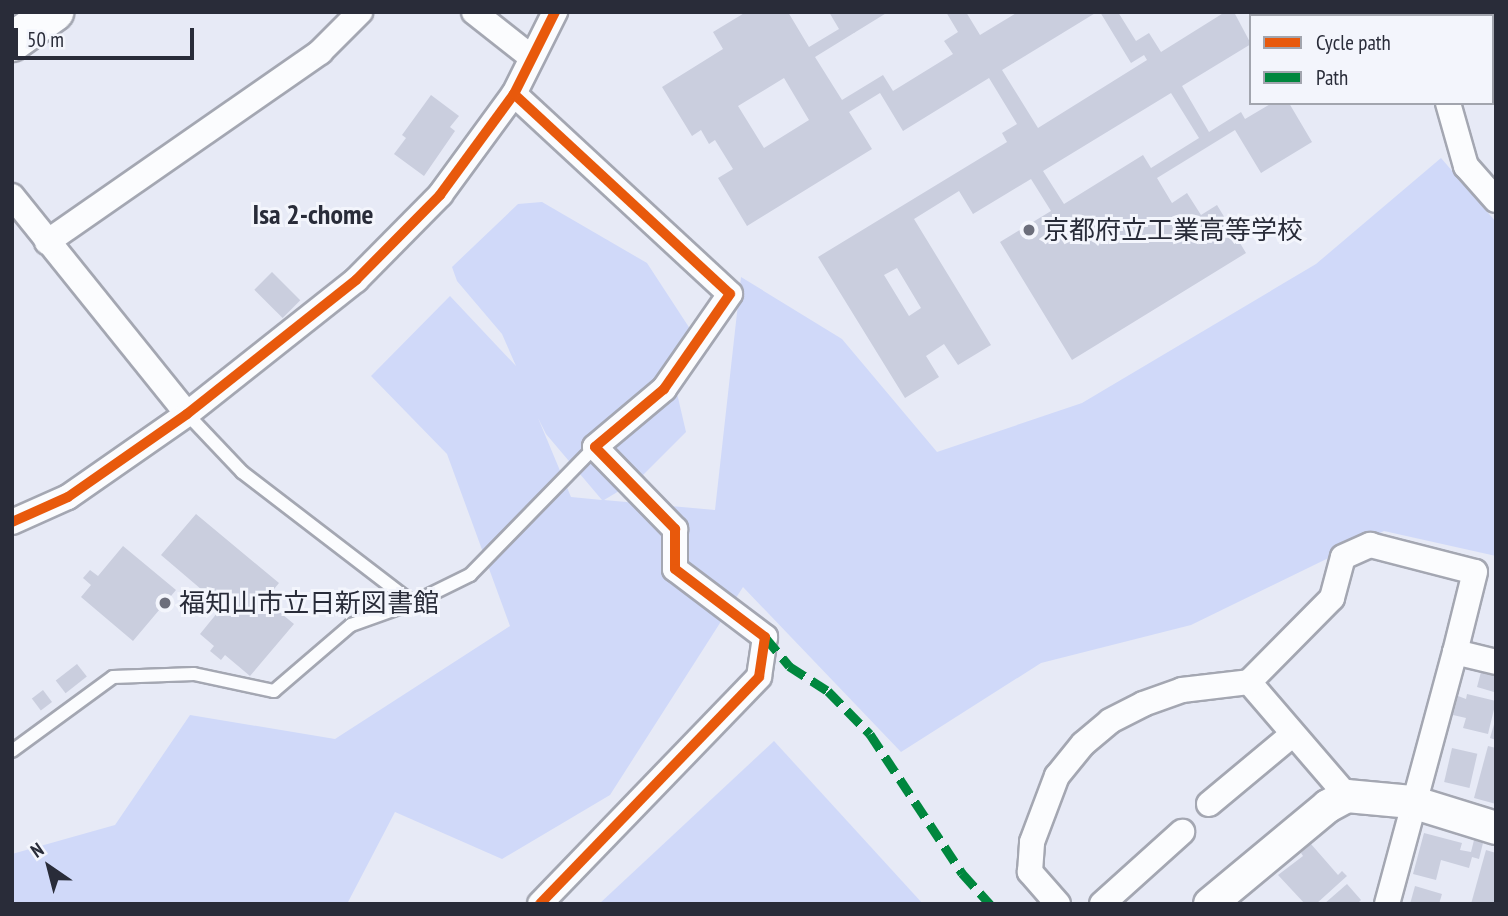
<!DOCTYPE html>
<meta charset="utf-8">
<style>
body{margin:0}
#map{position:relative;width:1508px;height:916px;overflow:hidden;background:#e7eaf6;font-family:"PT Sans Narrow","Noto Sans JP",sans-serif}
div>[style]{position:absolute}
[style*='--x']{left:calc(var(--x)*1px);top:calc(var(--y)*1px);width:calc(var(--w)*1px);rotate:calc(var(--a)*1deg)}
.green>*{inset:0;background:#d0d9f9}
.building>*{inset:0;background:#cacede;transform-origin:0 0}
.roads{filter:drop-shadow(2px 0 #a4a7b2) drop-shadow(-2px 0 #a4a7b2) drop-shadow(0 2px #a4a7b2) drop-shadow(0 -2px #a4a7b2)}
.service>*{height:12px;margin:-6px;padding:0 6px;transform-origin:6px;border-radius:6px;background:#fbfcfe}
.minor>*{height:24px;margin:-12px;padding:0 12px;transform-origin:12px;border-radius:12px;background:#fbfcfe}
.tertiary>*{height:32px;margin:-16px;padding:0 16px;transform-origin:16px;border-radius:16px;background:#fbfcfe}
.primary>*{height:38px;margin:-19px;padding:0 19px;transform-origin:19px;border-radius:19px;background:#fbfcfe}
.quiet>*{height:9px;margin-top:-4.5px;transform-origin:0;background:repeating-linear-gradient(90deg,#00873e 0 18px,transparent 0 27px)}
.cycleway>*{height:10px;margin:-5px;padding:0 5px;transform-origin:5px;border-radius:5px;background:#e8590c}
.dots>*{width:19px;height:19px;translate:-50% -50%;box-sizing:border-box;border:4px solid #f3f5fc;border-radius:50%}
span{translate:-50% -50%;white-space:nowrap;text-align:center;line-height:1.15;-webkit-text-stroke:6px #f3f5fc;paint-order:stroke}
.poi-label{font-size:26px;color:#292c39}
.left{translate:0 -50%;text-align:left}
.neighbourhood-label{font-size:28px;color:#292c39;font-weight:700}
.frame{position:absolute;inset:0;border:14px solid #292c39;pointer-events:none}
.legend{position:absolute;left:1249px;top:14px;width:245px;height:91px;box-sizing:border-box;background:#f3f5fc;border:2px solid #a2a5ae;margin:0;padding:9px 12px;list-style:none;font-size:21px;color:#292c39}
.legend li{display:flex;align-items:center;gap:14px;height:35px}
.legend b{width:35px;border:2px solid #a2a5ae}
.north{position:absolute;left:14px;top:832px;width:70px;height:70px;-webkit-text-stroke:5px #f3f5fc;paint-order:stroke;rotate:325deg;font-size:19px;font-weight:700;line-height:28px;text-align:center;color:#292c39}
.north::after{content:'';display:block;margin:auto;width:24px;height:32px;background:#292c39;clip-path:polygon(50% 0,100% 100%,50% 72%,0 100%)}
.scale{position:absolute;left:14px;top:28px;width:180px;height:32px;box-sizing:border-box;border:4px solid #292c39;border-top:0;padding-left:9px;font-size:21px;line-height:24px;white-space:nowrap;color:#292c39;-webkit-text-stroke:5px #f3f5fc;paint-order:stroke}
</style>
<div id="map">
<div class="green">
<i style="clip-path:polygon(evenodd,1441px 158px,1496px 222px,1496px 556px,1384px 531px,1191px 625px,1041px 663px,901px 752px,743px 587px,610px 795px,502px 859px,395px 812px,347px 904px,12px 904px,12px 854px,115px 825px,190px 715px,335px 739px,510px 626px,447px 454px,371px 376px,450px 296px,516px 366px,502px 334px,457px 281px,452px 267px,518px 204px,542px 202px,647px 263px,696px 338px,676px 389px,686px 432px,639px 479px,604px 500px,715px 510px,741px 277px,842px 339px,937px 452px,1082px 403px,1316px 264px,1441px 158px,538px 418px,546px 434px,602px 500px,571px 497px,538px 418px)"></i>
<i style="clip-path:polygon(774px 741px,923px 904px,599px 904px)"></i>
</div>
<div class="building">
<i style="clip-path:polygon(evenodd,746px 12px,788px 12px,809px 47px,839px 29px,829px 12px,888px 12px,815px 57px,842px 100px,883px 75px,893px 91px,953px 54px,944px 41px,958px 32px,946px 12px,966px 12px,980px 35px,1018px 12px,1097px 12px,1002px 70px,1038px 128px,1147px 60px,1144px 55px,1131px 63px,1100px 12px,1118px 12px,1136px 41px,1149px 33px,1161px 52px,1225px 12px,1234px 12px,1251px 44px,1182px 86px,1209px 132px,1241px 112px,1245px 119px,1272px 103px,1289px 103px,1312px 142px,1261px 173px,1235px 130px,1157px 178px,1172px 203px,1187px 193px,1201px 215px,1217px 205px,1246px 253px,1072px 360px,1000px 242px,1051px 211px,1031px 179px,973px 214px,959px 191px,914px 219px,991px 345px,958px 365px,944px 344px,926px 356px,939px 377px,905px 398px,818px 257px,1007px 142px,1002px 133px,1017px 124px,989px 78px,903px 131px,880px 93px,849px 112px,872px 149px,747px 226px,718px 178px,733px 169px,715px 140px,709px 144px,701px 130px,692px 136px,662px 87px,723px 49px,713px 32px,746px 12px,784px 78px,809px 120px,764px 148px,738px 106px,784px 78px,746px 12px,1171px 93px,1199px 138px,1151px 168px,1143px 155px,1064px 204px,1043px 171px,1171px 93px,746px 12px,897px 268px,921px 308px,909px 316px,884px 275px,897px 268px)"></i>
<i style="clip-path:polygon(431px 95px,459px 116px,450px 127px,455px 131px,424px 176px,394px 154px,406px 138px,402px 135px)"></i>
<i style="left:272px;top:272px;width:40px;height:25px;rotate:45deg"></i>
<i style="clip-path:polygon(196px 514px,279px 583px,265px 600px,294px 624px,250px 676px,225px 655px,221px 660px,210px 651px,214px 646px,200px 634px,222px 607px,161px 555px)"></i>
<i style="clip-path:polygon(123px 546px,176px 590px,133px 641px,81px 597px,91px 585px,83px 578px,90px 570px,98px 576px)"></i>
<i style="left:77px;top:664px;width:16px;height:27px;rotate:52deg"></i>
<i style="clip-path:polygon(1481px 672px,1496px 676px,1494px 692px,1477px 687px)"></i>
<i style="left:43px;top:690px;width:15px;height:14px;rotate:53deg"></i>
<i style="clip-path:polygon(1467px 694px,1496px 701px,1488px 734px,1463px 728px,1466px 718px,1453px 715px,1458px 696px,1466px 699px)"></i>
<i style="clip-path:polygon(1495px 721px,1496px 721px,1496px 740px,1490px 738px)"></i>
<i style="clip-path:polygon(1488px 746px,1496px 748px,1496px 804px,1474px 798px)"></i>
<i style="left:1452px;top:748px;width:26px;height:35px;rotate:13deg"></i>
<i style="clip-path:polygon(1424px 833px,1462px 843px,1460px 850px,1471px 852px,1474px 840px,1483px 843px,1479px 859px,1472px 857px,1469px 868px,1441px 860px,1436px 880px,1413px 874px)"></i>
<i style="clip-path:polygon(1311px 844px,1338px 875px,1342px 871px,1347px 876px,1316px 904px,1305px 904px,1278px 875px,1303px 856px,1301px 853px)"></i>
<i style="clip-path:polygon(1486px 850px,1496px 853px,1496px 904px,1471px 904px)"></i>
<i style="clip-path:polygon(1347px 884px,1361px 900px,1357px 904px,1324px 904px)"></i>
<i style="clip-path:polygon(1415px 886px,1442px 894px,1439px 904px,1410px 904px)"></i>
</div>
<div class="roads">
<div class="service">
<i style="--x:187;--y:414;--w:80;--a:46.5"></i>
<i style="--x:242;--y:472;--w:215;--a:37.5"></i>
<i style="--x:413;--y:603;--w:64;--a:-26.2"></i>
<i style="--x:470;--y:575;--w:179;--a:-45.7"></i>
<i style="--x:12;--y:751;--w:125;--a:-36.2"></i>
<i style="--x:113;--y:677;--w:81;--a:-2.1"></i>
<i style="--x:194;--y:674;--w:82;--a:12"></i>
<i style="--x:274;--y:691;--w:101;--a:-40.6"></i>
<i style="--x:351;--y:625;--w:66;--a:-19.5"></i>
</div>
<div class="minor">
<i style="--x:474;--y:12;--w:73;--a:38.3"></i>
<i style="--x:1314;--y:12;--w:6;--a:45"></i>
<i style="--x:1435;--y:12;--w:4;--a:90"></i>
<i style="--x:1492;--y:61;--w:4;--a:-14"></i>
<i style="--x:514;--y:94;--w:294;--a:42.8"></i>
<i style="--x:730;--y:294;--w:116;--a:124.8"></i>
<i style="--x:664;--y:389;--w:90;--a:140"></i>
<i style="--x:595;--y:447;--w:115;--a:45.7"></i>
<i style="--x:675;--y:529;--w:40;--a:90"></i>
<i style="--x:675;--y:569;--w:113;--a:37.1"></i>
<i style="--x:765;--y:637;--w:40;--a:98.5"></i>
<i style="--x:759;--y:677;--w:315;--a:134"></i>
<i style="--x:1448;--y:103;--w:66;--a:74.1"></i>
<i style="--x:1466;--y:166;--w:45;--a:48.6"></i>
<i style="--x:12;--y:196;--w:280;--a:51.2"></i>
<i style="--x:47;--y:242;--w:333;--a:-34.8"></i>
<i style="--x:320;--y:52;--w:57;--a:-45"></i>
<i style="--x:12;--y:522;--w:61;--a:-24.1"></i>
<i style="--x:68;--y:497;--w:145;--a:-34.9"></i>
<i style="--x:187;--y:414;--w:216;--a:-38.4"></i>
<i style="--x:356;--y:280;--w:120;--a:-45.3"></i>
<i style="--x:440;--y:195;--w:125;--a:-53.8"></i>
<i style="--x:514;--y:94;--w:92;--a:-63.4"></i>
<i style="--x:1249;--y:682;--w:150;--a:49.3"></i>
<i style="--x:1209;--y:804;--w:109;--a:-39.8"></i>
<i style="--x:1058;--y:904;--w:43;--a:-131.2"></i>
<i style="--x:1030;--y:872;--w:30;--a:-86"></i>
<i style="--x:1032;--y:842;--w:71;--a:-69.3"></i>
<i style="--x:1057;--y:776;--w:41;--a:-50.9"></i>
<i style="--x:1083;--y:744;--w:35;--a:-40"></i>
<i style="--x:1110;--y:721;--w:37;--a:-27"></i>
<i style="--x:1143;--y:704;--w:41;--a:-19.7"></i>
<i style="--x:1182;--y:690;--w:67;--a:-6.8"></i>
<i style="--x:1249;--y:682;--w:118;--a:-45.3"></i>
<i style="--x:1332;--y:598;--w:42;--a:-75"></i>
<i style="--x:1343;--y:557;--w:30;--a:-24"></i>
<i style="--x:1370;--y:545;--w:108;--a:14.4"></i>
<i style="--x:1475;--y:572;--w:82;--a:104"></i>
<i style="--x:1102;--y:904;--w:108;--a:-42"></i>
<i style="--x:1387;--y:904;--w:261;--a:-74.9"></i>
<i style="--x:1455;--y:652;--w:42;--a:13.7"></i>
</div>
<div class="tertiary">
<i style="--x:1210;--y:904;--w:153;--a:-39.7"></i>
<i style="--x:1328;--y:806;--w:21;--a:-28"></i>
<i style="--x:1347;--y:796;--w:65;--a:5.3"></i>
<i style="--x:1412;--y:802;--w:88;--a:17.2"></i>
</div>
<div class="primary">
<i style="--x:12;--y:42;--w:52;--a:-35.5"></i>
</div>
</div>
<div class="quiet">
<i style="--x:765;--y:637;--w:38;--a:50"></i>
<i style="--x:789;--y:666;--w:46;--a:32.7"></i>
<i style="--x:828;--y:691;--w:60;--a:45.7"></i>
<i style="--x:870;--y:734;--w:167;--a:56.5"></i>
<i style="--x:962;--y:873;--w:42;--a:47.9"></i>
</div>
<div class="cycleway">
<i style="--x:514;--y:94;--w:294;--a:42.8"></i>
<i style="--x:730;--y:294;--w:116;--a:124.8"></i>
<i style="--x:664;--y:389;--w:90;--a:140"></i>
<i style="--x:595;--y:447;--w:115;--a:45.7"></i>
<i style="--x:675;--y:529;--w:40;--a:90"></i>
<i style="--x:675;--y:569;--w:113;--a:37.1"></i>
<i style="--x:765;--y:637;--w:40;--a:98.5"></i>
<i style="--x:759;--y:677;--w:315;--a:134"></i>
<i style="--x:12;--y:522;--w:61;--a:-24.1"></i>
<i style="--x:68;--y:497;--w:145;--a:-34.9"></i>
<i style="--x:187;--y:414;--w:216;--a:-38.4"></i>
<i style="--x:356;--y:280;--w:120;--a:-45.3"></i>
<i style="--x:440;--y:195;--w:125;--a:-53.8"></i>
<i style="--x:514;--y:94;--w:92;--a:-63.4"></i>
</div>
<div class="dots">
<i style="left:1029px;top:230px;background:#6c6e7b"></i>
<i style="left:165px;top:603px;background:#6c6e7b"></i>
</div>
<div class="poi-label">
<span class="left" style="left:1043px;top:230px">京都府立工業高等学校</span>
<span class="left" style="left:179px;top:603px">福知山市立日新図書館</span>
</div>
<div class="neighbourhood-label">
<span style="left:313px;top:214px">Isa 2-chome</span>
</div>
<div class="frame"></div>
<ul class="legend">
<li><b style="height:9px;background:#e8590c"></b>Cycle path</li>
<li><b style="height:9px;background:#00873e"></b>Path</li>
</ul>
<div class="north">N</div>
<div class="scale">50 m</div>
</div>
